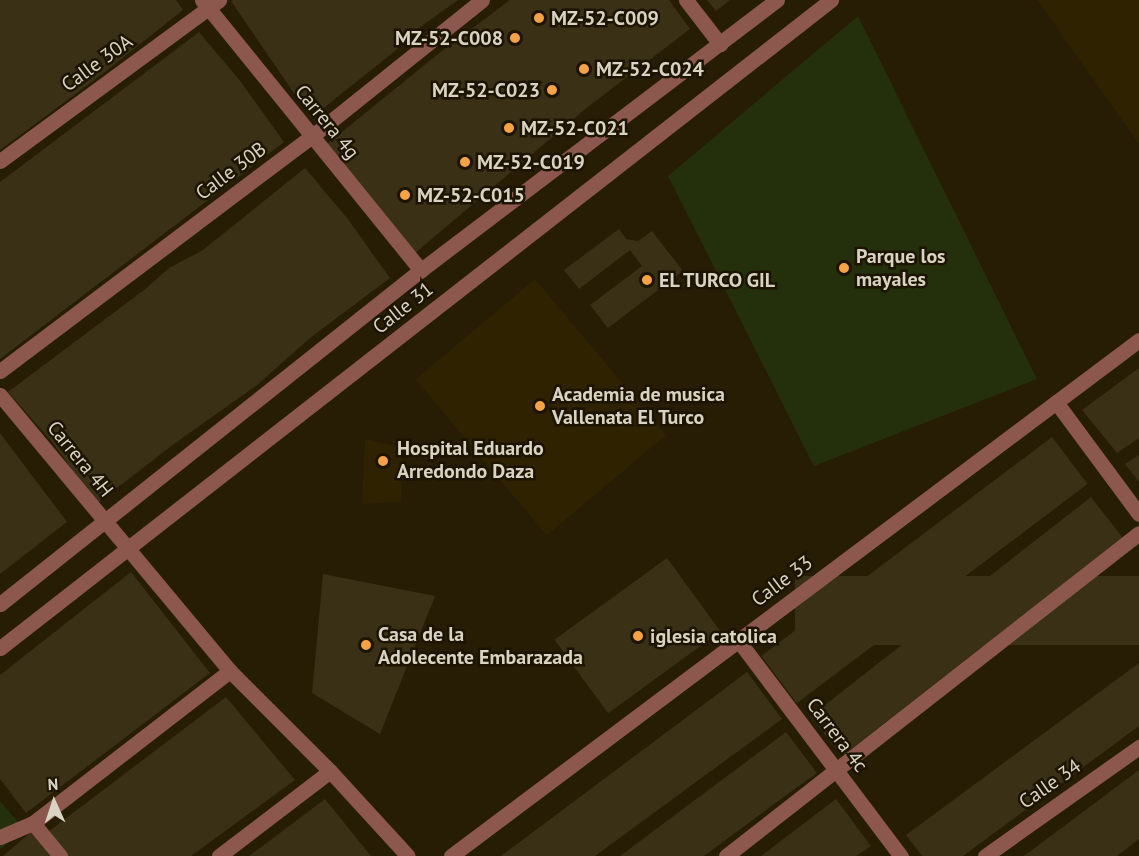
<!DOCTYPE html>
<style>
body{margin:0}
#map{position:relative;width:1139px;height:856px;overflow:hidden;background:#271d04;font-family:"PT Sans",sans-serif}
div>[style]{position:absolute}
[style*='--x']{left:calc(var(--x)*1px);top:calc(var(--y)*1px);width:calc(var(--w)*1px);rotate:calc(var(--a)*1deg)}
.built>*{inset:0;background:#2e2201;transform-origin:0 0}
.green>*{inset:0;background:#23300b}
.building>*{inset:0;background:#393016;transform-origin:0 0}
.minor>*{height:15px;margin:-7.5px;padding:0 7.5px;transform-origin:7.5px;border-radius:7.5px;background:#8c574c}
.dots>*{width:16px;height:16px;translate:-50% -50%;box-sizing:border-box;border:3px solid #1d1400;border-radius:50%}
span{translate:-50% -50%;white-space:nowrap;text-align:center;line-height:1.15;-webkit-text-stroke:5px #1d1400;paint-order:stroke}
.poi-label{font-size:20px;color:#d9d3c4;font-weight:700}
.left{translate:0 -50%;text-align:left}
.right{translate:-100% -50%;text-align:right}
.street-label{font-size:20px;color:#d9d3c4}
.north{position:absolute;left:24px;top:772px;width:60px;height:60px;-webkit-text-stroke:4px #1d1400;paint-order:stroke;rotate:357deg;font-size:16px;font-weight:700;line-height:24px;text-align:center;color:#d9d3c4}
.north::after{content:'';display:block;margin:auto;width:21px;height:27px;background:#d9d3c4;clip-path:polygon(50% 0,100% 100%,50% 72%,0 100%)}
</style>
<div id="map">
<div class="built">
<i style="clip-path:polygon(1037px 0,1139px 0,1139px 144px)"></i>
<i style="left:535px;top:279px;width:204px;height:156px;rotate:50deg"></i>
<i style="clip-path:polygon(365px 439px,402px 448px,401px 502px,362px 504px)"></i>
</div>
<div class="green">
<i style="clip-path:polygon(858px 16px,1037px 379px,814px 466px,668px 176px)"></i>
<i style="clip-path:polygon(0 801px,25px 830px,0 849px)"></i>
</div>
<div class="building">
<i style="clip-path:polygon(0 0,176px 0,183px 10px,105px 72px,0 150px)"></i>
<i style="clip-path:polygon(233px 0,458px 0,416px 30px,395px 51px,311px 118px,231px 1px)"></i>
<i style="clip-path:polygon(510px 0,669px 0,690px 29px,589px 106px,414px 254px,327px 144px,438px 54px)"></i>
<i style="clip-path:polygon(707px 0,730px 0,716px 11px)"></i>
<i style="clip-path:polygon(199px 32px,241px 82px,284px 142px,0 359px,0 182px)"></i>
<i style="clip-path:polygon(305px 168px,347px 218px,390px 278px,310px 338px,257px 385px,174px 444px,96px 504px,53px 443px,8px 392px,144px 290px,169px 268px,203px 250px)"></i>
<i style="clip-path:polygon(619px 229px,626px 239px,638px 241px,652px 231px,683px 271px,608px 328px,590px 305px,642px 266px,630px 250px,579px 289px,564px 270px)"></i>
<i style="clip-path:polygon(1139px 368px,1139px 438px,1117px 453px,1082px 410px)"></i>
<i style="clip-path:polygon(0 433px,67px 522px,0 574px)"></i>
<i style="left:1052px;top:437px;width:59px;height:364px;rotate:53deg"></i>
<i style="clip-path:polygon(1139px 455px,1139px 482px,1125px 464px)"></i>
<i style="left:1091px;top:497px;width:51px;height:356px;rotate:52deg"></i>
<i style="left:667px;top:558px;width:91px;height:139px;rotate:54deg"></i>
<i style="clip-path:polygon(131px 572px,210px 673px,26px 813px,0 779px,0 675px)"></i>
<i style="clip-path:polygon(323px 574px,435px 596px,380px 734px,312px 693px)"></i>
<i style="left:1139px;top:576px;width:69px;height:344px;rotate:90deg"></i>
<i style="clip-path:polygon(1139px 663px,1139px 726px,963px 856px,922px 856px,906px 835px)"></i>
<i style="clip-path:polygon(747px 672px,782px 719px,595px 856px,501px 856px)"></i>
<i style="clip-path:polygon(226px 697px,295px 780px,191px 856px,67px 856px,49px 831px)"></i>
<i style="clip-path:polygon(786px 732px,817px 773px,781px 799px,704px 856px,620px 856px)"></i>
<i style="clip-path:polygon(1139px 770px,1139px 839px,1117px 856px,1024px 856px)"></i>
<i style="clip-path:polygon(325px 799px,371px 856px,249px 856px,268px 842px)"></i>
<i style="clip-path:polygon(836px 799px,871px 846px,856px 856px,761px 856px)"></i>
<i style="clip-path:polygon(31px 832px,50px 856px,3px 856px)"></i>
</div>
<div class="minor">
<i style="--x:202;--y:0;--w:348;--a:51"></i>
<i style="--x:686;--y:0;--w:56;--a:52.3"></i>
<i style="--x:0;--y:161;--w:272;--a:-36.3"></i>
<i style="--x:0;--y:371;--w:389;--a:-37"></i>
<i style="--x:311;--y:137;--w:219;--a:-38.7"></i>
<i style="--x:0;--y:395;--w:359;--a:50.2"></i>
<i style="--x:230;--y:671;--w:141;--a:45"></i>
<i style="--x:330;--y:771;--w:115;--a:47.5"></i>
<i style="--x:1056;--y:402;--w:139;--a:53.5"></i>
<i style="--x:0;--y:604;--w:537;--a:-38.43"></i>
<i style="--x:421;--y:270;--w:447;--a:-37.2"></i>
<i style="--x:738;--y:640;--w:271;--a:53"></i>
<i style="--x:0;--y:648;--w:1054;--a:-37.95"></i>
<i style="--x:33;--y:823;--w:43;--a:50.7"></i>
<i style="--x:0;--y:837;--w:36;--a:-23"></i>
<i style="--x:33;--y:823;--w:249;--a:-37.7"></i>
<i style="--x:219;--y:856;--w:140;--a:-37.4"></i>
<i style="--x:451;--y:856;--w:860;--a:-36.87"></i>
<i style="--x:726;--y:856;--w:524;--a:-38.03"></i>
<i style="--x:985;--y:856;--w:189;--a:-35.3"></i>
</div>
<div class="dots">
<i style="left:539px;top:18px;background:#f6a246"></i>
<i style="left:515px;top:38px;background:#f6a246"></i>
<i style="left:584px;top:69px;background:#f6a246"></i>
<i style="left:552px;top:90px;background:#f6a246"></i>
<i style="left:509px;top:128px;background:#f6a246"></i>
<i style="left:465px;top:162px;background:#f6a246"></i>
<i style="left:405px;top:195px;background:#f6a246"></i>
<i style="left:844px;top:268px;background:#f6a246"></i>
<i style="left:647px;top:280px;background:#f6a246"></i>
<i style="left:540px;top:406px;background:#f6a246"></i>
<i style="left:383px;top:461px;background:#f6a246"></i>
<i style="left:638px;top:636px;background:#f6a246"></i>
<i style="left:366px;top:645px;background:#f6a246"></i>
</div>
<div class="poi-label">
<span class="left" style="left:551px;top:18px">MZ-52-C009</span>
<span class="right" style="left:503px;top:38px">MZ-52-C008</span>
<span class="left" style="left:596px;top:69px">MZ-52-C024</span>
<span class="right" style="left:540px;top:90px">MZ-52-C023</span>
<span class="left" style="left:521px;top:128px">MZ-52-C021</span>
<span class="left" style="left:477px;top:162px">MZ-52-C019</span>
<span class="left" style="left:417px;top:195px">MZ-52-C015</span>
<span class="left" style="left:856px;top:268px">Parque los<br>mayales</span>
<span class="left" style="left:659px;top:280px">EL TURCO GIL</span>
<span class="left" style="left:552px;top:406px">Academia de musica<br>Vallenata El Turco</span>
<span class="left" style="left:397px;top:460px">Hospital Eduardo<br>Arredondo Daza</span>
<span class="left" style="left:378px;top:646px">Casa de la<br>Adolecente Embarazada</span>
<span class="left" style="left:650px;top:636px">iglesia catolica</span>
</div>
<div class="street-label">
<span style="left:97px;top:63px;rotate:-36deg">Calle 30A</span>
<span style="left:327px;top:122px;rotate:51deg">Carrera 4g</span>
<span style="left:231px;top:171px;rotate:-37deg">Calle 30B</span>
<span style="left:403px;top:308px;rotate:-38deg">Calle 31</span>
<span style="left:80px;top:459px;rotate:51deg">Carrera 4H</span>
<span style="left:782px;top:581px;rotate:-37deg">Calle 33</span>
<span style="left:837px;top:735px;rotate:53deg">Carrera 4c</span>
<span style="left:1050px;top:784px;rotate:-35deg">Calle 34</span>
</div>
<div class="north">N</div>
</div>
